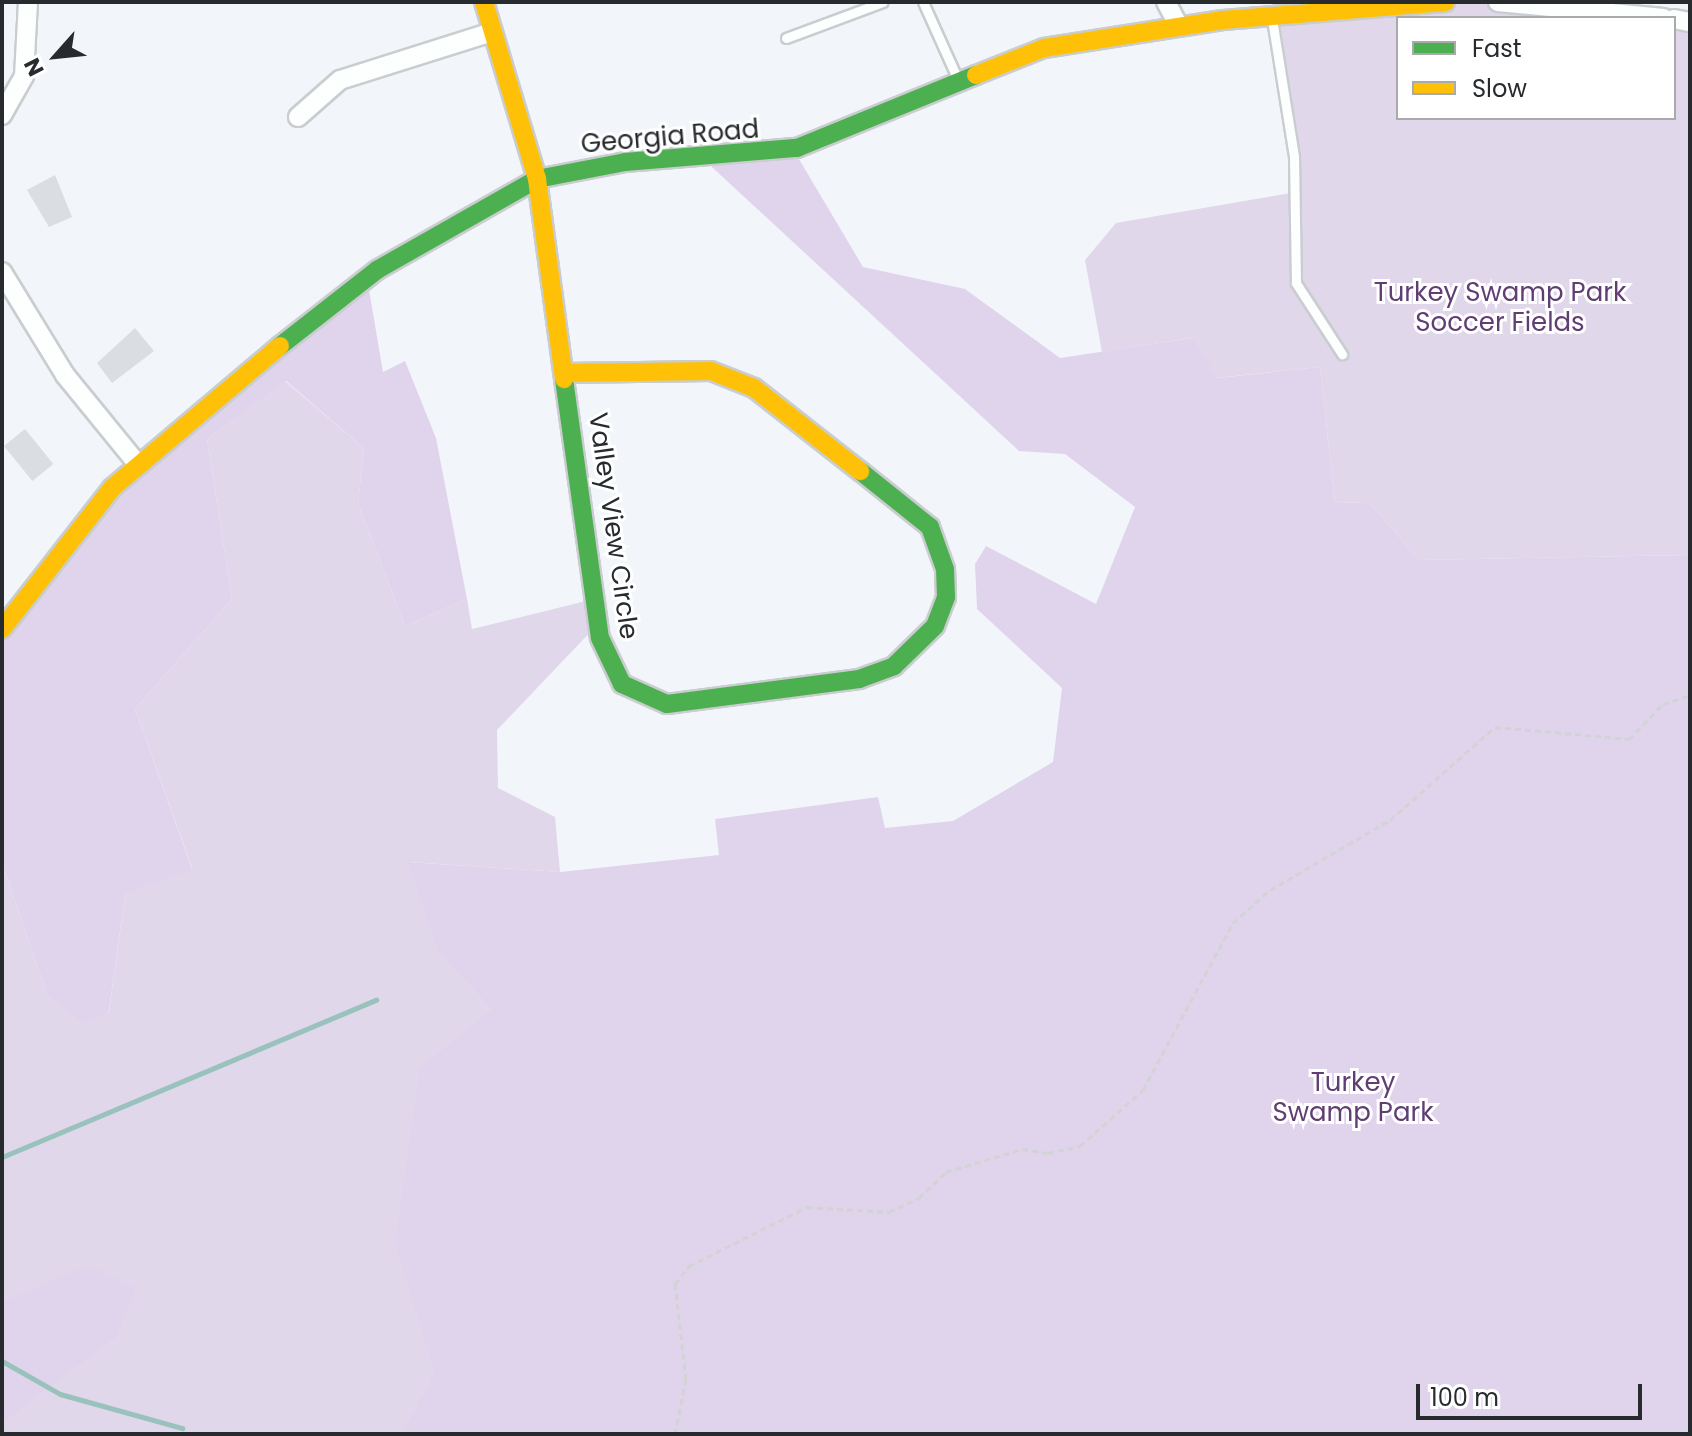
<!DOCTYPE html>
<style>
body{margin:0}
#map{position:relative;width:1692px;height:1436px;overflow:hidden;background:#f2f6fa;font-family:Poppins,sans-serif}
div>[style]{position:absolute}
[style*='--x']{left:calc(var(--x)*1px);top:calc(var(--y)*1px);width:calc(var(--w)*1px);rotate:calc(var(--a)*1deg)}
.green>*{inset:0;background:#e0d7eb}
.forest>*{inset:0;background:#e0d4ed}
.stream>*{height:5px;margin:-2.5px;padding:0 2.5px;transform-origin:2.5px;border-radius:2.5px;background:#98c2bb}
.building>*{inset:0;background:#dadde1;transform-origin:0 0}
.path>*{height:3px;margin-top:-1.5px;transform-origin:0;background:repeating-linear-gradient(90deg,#d2d3d5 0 6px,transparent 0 10px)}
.roads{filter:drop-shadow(2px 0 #cacdd0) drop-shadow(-2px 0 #cacdd0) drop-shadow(0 2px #cacdd0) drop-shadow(0 -2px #cacdd0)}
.lane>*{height:9px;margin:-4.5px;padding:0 4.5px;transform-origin:4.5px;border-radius:4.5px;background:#fdfefe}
.street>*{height:18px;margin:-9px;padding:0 9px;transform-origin:9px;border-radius:9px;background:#fdfefe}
.fast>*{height:18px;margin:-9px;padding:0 9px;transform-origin:9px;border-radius:9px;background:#4caf50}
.slow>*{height:18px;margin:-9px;padding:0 9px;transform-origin:9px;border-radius:9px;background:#ffc107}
span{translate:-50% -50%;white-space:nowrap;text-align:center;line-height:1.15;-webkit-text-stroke:6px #fff;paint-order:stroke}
.street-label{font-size:26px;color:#272b2e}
.park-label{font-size:26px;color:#603e73}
.frame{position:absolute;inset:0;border:4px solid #272b2e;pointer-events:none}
.legend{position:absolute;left:1396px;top:16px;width:280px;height:104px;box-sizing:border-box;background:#fff;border:2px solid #a9aaab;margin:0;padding:10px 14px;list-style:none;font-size:24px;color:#272b2e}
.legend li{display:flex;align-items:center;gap:16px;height:40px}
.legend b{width:40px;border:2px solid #a9aaab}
.north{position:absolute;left:16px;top:16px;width:80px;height:80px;-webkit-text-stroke:6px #fff;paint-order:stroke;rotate:243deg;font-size:22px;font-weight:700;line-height:32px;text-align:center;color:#272b2e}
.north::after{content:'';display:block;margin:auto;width:28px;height:36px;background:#272b2e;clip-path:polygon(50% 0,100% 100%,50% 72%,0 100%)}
.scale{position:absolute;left:1416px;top:1384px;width:226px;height:36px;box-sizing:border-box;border:4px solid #272b2e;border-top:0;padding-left:10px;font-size:24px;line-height:28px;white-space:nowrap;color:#272b2e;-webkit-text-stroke:6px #fff;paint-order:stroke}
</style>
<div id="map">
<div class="green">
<i style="clip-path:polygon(evenodd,1272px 2px,1615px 2px,1690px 10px,1690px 555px,1419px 560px,1369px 502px,1335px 503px,1320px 367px,1216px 378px,1192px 338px,1102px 352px,1085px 260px,1116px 223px,1297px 192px,1272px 2px,1398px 18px,1674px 18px,1674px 118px,1398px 118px,1398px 18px)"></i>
<i style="clip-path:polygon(285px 381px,364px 448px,358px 503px,405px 626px,467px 599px,472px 629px,594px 599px,597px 625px,497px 730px,498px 788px,555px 817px,560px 872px,409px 862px,1690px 1434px,2px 1434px,2px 863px,47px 994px,109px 1012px,125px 895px,192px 868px,135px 709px,232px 599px,207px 439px)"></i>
</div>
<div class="forest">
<i style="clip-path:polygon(790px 144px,863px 267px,965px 289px,1060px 358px,1193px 338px,1217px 378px,1320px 367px,1335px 503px,1369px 502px,1419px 560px,1690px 555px,1690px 1434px,402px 1434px,435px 1373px,395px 1244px,420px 1068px,492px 1009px,438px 951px,408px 862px,560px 872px,719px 855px,715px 819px,878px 797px,885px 828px,953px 821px,1053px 762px,1062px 688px,977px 609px,975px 564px,986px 546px,1096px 604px,1135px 507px,1065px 454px,1019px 451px,700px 156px)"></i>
<i style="clip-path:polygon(367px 278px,383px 372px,405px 361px,436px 438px,467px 599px,405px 626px,358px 503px,364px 448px,286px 381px,207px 439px,232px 599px,135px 709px,192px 869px,125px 895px,109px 1011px,85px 1024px,47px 994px,2px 863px,2px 616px,126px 473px)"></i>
<i style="clip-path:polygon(88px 1265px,136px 1289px,116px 1337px,2px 1423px,2px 1302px)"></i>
</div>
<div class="stream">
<i style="--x:2;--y:1157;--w:406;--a:-22.8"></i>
<i style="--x:2;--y:1361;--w:67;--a:29.6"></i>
<i style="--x:60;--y:1394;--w:127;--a:15.6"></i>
</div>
<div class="building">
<i style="clip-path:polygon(55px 175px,72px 217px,49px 227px,27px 190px)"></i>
<i style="clip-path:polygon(135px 328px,154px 351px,112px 383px,97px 363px)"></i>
<i style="left:25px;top:429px;width:45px;height:27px;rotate:51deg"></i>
</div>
<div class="path">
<i style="--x:675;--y:1434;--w:56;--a:-78.7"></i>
<i style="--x:686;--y:1379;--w:96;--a:-96.6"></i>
<i style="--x:675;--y:1284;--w:23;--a:-52"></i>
<i style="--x:689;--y:1266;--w:132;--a:-26.6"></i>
<i style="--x:807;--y:1207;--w:82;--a:3.5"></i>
<i style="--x:889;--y:1212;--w:33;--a:-25"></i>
<i style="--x:919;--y:1198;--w:37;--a:-44"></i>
<i style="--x:946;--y:1172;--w:79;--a:-16.8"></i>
<i style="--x:1022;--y:1149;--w:26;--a:9"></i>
<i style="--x:1048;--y:1153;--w:33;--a:-12"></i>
<i style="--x:1080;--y:1146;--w:84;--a:-41.6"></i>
<i style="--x:1143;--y:1090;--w:190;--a:-61.7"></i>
<i style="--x:1233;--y:923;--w:50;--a:-41.7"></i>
<i style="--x:1270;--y:890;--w:139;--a:-30.3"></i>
<i style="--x:1390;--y:820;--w:140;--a:-41.5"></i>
<i style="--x:1495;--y:727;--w:135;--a:5.1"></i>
<i style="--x:1629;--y:739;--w:49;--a:-45.8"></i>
<i style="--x:1663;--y:704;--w:28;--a:-18"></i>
</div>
<div class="roads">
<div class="lane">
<i style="--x:923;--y:2;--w:85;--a:65.8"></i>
<i style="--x:1272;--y:19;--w:140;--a:80.9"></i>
<i style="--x:1294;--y:157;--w:126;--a:89.1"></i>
<i style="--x:1296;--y:283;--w:85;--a:57.1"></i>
<i style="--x:786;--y:38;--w:103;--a:-20.4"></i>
</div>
<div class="street">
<i style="--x:1166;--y:2;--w:27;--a:62"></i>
<i style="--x:1498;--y:2;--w:166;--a:5.5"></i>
<i style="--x:1674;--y:19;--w:16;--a:11"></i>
<i style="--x:2;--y:115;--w:45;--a:-60.6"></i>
<i style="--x:24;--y:76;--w:74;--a:-86.9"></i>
<i style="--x:298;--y:117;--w:56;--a:-41.4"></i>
<i style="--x:340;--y:80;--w:159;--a:-17.5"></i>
<i style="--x:2;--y:272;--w:121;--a:58.5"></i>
<i style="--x:65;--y:375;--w:112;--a:50.8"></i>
</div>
<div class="fast">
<i style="--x:280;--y:346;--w:123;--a:-38.1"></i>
<i style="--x:377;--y:270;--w:184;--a:-29.6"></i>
<i style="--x:537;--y:179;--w:90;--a:-10.9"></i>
<i style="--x:625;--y:162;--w:173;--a:-4.7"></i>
<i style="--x:797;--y:148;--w:193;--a:-22.2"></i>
<i style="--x:564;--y:379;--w:261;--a:82.1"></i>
<i style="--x:600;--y:638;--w:51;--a:64.4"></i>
<i style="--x:622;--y:684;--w:49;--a:24"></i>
<i style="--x:667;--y:704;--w:194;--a:-7.4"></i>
<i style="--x:859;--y:679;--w:37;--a:-20"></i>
<i style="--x:894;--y:666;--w:57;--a:-44.3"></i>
<i style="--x:935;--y:626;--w:31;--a:-69"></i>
<i style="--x:946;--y:597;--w:28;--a:-92"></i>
<i style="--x:945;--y:569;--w:45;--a:-109.7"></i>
<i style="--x:930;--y:527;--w:90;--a:-141.3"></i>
</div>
<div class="slow">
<i style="--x:484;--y:2;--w:185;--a:73.3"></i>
<i style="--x:537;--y:179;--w:202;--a:82.3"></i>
<i style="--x:976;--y:75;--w:73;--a:-21.7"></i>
<i style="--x:1044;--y:48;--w:181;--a:-8.9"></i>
<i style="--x:1223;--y:20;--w:223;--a:-4.6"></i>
<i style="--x:564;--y:373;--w:147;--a:-0.8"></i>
<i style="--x:711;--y:371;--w:46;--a:21.6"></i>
<i style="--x:754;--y:388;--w:135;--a:38.1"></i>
<i style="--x:2;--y:629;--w:179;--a:-52"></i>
<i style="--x:112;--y:488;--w:220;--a:-40.2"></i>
</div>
</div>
<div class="street-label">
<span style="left:670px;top:137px;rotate:-5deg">Georgia Road</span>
<span style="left:613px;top:526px;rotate:82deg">Valley View Circle</span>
</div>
<div class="park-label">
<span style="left:1500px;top:308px">Turkey Swamp Park<br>Soccer Fields</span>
<span style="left:1353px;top:1098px">Turkey<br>Swamp Park</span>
</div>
<div class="frame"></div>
<ul class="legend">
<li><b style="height:10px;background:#4caf50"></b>Fast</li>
<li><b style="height:10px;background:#ffc107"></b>Slow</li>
</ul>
<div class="north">N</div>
<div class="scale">100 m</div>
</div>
